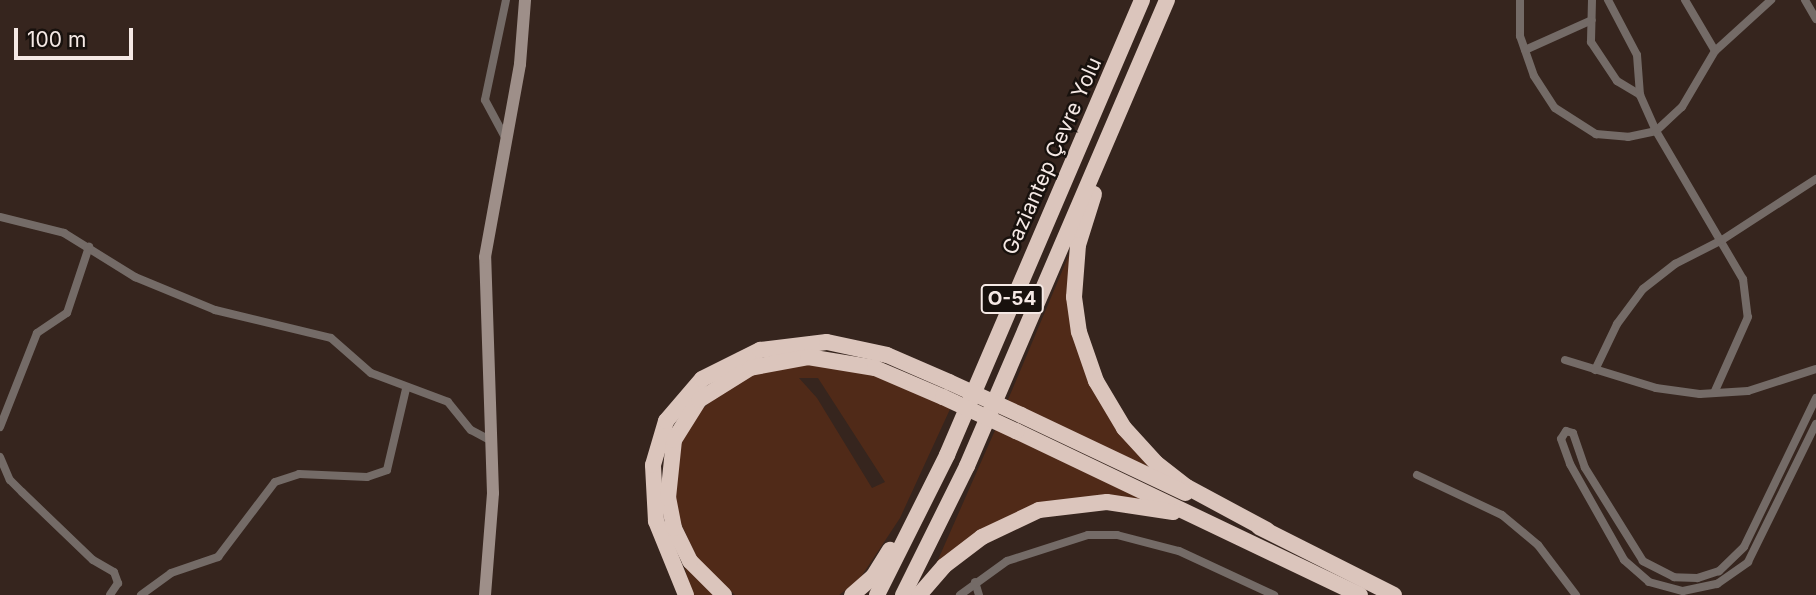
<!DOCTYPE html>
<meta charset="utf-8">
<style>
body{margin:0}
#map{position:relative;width:1816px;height:595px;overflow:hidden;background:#36251e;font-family:Inter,sans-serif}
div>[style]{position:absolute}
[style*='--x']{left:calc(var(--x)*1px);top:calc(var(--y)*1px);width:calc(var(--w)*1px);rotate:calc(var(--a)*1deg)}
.green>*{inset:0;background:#502a18}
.street>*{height:8px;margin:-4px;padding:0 4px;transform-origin:4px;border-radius:4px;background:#746b67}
.secondary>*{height:12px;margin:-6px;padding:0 6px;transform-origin:6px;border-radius:6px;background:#9e8f89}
.highway>*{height:16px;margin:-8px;padding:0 8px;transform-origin:8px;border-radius:8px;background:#dbc5bc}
.highway-bridge>*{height:16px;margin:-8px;padding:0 8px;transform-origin:8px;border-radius:8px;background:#dbc5bc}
span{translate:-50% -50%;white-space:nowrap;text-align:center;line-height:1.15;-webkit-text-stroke:5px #18110d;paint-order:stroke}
.shield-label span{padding:2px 5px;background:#18110d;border:2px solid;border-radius:5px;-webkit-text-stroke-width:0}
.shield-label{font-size:19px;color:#f5e9e5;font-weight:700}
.street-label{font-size:21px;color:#f5e9e5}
.scale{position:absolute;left:14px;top:28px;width:119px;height:32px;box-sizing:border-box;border:4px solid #f5e9e5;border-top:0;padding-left:9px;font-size:21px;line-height:24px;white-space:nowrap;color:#f5e9e5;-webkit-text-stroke:5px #18110d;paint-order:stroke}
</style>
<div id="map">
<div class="green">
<i style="clip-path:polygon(1071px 250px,1078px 350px,1162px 474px,1007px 402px)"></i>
<i style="clip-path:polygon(evenodd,809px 363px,864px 370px,951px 407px,900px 518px,859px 580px,839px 595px,735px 595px,697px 558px,676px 513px,673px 491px,680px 443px,701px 410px,717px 396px,752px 374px,809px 363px,799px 378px,818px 378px,885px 482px,872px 488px,817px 398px,799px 378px)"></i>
<i style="clip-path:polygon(996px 428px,1154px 502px,1094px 497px,1048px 501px,934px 569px)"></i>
<i style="clip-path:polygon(681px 554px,715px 595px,692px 595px)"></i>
</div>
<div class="street">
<i style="--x:506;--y:0;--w:102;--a:101.9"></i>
<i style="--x:485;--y:100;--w:44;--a:61.7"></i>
<i style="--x:1520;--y:0;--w:36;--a:90"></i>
<i style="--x:1520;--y:36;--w:42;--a:70.7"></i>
<i style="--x:1534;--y:76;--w:38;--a:57"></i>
<i style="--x:1555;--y:108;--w:49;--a:32.4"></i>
<i style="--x:1596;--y:134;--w:32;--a:5"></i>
<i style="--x:1628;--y:137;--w:29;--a:-12"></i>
<i style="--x:1656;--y:131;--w:172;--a:59.6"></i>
<i style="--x:1743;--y:279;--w:38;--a:83"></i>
<i style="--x:1748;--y:317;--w:83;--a:114.1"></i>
<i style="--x:1592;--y:0;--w:42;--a:91.4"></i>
<i style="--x:1591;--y:42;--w:47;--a:56.3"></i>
<i style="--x:1617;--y:81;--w:27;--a:31"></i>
<i style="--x:1608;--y:0;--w:62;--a:62.2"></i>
<i style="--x:1637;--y:55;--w:40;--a:85.7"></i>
<i style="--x:1640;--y:95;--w:39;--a:66"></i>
<i style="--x:1656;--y:131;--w:35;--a:-43"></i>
<i style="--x:1682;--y:107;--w:65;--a:-59.5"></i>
<i style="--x:1715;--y:51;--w:76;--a:-42.3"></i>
<i style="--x:1685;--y:0;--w:59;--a:59.5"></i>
<i style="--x:1805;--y:0;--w:22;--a:60"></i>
<i style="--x:1525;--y:50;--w:73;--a:-24.1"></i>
<i style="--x:0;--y:217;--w:66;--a:14"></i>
<i style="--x:64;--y:233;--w:84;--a:31.8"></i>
<i style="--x:135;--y:277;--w:87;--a:22.4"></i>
<i style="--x:215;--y:310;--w:119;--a:13.6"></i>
<i style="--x:331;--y:338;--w:53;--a:41.2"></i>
<i style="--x:371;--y:373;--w:82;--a:20.6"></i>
<i style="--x:448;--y:402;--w:36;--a:51"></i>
<i style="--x:471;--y:430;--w:21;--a:28"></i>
<i style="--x:1565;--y:360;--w:95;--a:17.1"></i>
<i style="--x:1656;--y:388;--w:44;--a:7.8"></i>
<i style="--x:1700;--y:394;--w:48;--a:-3.6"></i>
<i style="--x:1748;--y:391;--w:71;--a:-17.9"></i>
<i style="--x:1595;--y:370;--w:51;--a:-64.4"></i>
<i style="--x:1617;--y:324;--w:44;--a:-53.4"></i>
<i style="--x:1643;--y:289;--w:41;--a:-38"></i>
<i style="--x:1675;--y:264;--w:53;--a:-27.1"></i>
<i style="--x:1722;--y:240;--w:112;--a:-33"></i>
<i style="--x:1816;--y:398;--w:165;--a:115.8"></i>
<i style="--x:1744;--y:547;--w:35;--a:136"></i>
<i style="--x:1719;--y:571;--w:23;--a:162"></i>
<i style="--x:1697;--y:578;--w:23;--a:-178"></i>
<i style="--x:1674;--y:577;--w:35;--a:-153"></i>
<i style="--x:1643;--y:561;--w:110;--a:-121.9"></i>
<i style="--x:1585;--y:468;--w:37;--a:-109"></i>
<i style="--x:1573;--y:433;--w:7;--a:-164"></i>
<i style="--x:1566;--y:431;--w:9;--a:122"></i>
<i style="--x:1561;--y:439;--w:27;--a:70"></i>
<i style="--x:1570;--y:464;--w:110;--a:60.6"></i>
<i style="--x:1624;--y:560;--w:33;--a:41"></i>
<i style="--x:1649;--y:582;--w:35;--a:15"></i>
<i style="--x:1683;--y:591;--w:35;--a:-12"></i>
<i style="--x:1717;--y:584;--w:38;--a:-35"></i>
<i style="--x:1748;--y:562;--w:154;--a:-63.8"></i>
<i style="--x:0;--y:427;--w:101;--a:-68.5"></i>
<i style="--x:37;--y:333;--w:36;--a:-34"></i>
<i style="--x:67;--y:313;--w:70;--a:-71.6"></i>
<i style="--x:0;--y:457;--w:25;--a:67"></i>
<i style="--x:10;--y:480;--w:17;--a:45"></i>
<i style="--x:22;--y:492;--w:98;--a:43.8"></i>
<i style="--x:93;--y:560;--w:24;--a:30"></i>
<i style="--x:114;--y:572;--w:12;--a:70"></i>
<i style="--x:118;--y:583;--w:14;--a:124"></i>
<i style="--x:1417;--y:475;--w:94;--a:25.2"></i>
<i style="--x:1502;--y:515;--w:47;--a:39.8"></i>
<i style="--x:1538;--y:545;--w:63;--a:52.8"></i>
<i style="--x:975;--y:582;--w:14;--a:73"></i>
<i style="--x:141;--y:595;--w:37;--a:-36"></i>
<i style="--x:171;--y:573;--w:50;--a:-18.8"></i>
<i style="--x:218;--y:557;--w:94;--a:-52.8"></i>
<i style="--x:275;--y:482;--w:25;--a:-18"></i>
<i style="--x:299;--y:474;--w:68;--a:2.5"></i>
<i style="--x:367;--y:477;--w:21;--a:-19"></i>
<i style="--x:387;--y:470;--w:83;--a:-76.8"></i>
<i style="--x:960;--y:595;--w:58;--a:-35.9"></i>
<i style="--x:1007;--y:561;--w:85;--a:-17.8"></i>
<i style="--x:1088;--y:535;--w:29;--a:0"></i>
<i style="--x:1117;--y:535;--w:64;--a:14.5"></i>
<i style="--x:1179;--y:551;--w:105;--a:24.9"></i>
</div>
<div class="secondary">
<i style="--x:485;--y:595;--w:102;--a:-85.5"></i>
<i style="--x:493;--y:493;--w:236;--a:-91.9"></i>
<i style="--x:485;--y:257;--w:196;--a:-79.7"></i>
<i style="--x:520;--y:64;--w:64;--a:-85.5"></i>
</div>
<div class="highway">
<i style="--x:1094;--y:194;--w:53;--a:107.4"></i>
<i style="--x:1078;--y:245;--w:52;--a:94.4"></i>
<i style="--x:1074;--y:297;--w:35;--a:82"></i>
<i style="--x:1079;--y:332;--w:52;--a:70.9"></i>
<i style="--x:1096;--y:381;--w:55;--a:59.2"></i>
<i style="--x:1124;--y:428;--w:47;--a:47.6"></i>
<i style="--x:1156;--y:463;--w:39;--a:38"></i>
<i style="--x:1187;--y:487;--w:91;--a:28.3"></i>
<i style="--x:1021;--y:415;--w:182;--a:25.4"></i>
<i style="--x:1016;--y:431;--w:381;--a:25.5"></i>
<i style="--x:1259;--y:527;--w:151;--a:26.7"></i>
<i style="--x:686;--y:595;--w:80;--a:-112.1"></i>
<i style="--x:656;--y:521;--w:56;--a:-93.1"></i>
<i style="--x:653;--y:465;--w:46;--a:-73.5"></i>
<i style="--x:666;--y:421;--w:55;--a:-49.4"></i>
<i style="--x:702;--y:379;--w:65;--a:-26.6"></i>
<i style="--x:760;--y:350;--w:67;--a:-6.8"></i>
<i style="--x:827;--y:342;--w:61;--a:12.2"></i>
<i style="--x:887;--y:355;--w:68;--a:23.5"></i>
<i style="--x:724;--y:595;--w:48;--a:-135"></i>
<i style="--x:690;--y:561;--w:37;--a:-116"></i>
<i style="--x:674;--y:528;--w:31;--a:-101"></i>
<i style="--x:668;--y:498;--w:58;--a:-84.1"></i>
<i style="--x:674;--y:440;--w:47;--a:-58"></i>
<i style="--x:699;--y:400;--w:60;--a:-32.1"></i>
<i style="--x:750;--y:368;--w:59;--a:-10.7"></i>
<i style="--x:808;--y:357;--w:68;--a:9.3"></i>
<i style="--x:875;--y:368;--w:74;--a:23.1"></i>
<i style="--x:852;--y:595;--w:28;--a:-41"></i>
<i style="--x:873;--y:577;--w:32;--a:-58"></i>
<i style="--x:877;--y:595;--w:157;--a:-63.4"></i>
<i style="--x:947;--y:455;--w:495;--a:-66.8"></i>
<i style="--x:903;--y:595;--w:144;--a:-63.6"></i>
<i style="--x:967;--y:466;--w:507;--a:-66.77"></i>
<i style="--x:919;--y:595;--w:38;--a:-49"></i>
<i style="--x:944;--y:566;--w:48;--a:-37.3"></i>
<i style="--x:982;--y:537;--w:63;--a:-25.3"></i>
<i style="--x:1039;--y:510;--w:68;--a:-6.7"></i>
<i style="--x:1107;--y:502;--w:67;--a:8.6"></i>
</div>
<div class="highway-bridge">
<i style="--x:949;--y:382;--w:79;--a:24.6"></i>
<i style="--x:943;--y:397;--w:81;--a:25"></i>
</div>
<div class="shield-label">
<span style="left:1012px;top:299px">O-54</span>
</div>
<div class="street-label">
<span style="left:1052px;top:156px;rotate:-66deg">Gaziantep Çevre Yolu</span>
</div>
<div class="scale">100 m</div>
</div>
